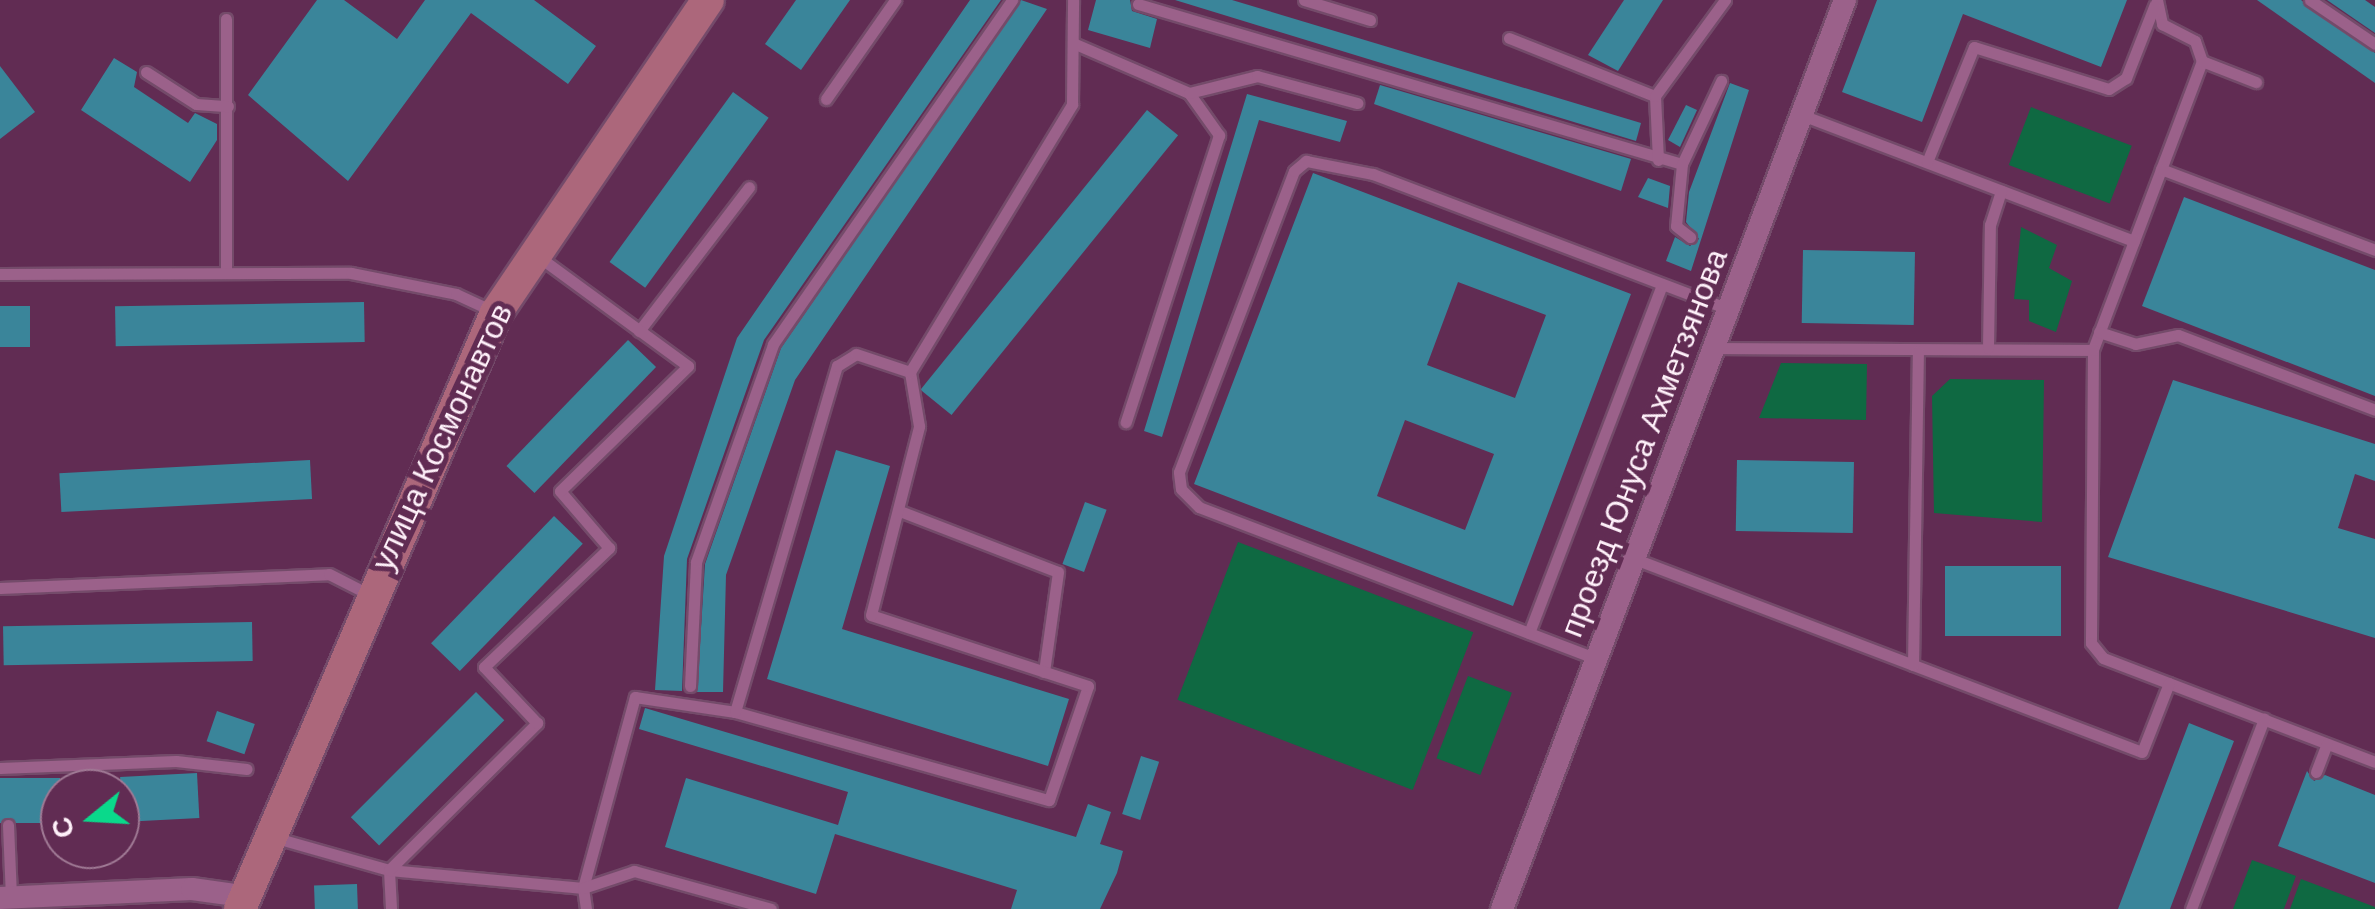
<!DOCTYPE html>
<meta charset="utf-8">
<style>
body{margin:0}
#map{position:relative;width:2375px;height:909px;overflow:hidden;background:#612c53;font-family:Helvetica,sans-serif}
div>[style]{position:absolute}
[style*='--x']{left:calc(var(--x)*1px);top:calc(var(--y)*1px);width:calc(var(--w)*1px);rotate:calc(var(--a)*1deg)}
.green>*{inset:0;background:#0f6942;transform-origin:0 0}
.building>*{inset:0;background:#3a859a;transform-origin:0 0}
.roads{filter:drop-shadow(2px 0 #744b6a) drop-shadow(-2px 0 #744b6a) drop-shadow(0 2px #744b6a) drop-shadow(0 -2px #744b6a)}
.lane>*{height:11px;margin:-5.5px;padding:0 5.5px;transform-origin:5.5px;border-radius:5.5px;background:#9b618a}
.street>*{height:22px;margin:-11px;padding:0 11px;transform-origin:11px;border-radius:11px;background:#9b618a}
.secondary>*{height:32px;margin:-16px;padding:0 16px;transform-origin:16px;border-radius:16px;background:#ac677b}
span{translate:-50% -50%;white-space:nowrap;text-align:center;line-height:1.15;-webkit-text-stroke:10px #612c53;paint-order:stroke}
.street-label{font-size:32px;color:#fef0f9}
.north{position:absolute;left:40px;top:769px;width:100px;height:100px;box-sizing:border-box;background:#612c53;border:2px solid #a07a95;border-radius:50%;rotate:252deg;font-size:28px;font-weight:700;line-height:40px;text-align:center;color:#fef0f9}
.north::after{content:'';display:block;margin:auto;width:35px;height:45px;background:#0ad98b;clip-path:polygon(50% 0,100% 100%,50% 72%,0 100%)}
</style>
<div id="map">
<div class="green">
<i style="left:2031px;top:107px;width:108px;height:62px;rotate:21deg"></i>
<i style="clip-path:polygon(2021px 227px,2057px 245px,2049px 268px,2072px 281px,2056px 332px,2029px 321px,2029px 300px,2014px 299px)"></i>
<i style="clip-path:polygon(1781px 363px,1867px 364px,1866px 420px,1759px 418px)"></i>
<i style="clip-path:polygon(1950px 379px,2044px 380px,2042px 522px,1934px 513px,1932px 396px)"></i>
<i style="left:1238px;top:542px;width:252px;height:169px;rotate:21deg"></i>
<i style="left:1468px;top:676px;width:47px;height:88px;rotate:21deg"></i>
<i style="clip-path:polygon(2252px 860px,2296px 876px,2284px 909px,2233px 909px)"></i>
<i style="clip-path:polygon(2301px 879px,2375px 907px,2375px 909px,2290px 909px)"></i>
</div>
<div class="building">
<i style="clip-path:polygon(317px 0,344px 0,397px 39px,425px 0,534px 0,596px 46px,568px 84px,471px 13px,348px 181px,248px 95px)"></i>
<i style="clip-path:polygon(796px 0,850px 0,801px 70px,765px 44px)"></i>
<i style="clip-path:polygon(970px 0,1001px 0,764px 340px,687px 559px,682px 691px,655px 690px,664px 556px,737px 338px)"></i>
<i style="clip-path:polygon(1021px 0,1047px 9px,795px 380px,726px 575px,723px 692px,697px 692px,705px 564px,781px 348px)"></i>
<i style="clip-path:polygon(1096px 0,1130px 0,1132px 11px,1157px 19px,1150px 48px,1088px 30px)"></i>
<i style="clip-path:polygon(1175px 0,1232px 0,1641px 123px,1636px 141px)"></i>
<i style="clip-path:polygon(1624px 0,1663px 0,1618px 71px,1588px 55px)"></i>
<i style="clip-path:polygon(1877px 0,2127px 0,2101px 67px,1963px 14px,1922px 122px,1842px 92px)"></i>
<i style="clip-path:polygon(2257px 0,2301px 0,2375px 53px,2375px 83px)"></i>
<i style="clip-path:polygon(2327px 0,2365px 0,2375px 7px,2375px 33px)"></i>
<i style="clip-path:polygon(114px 58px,137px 72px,134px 87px,188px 123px,195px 113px,217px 124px,217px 140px,190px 182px,81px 110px)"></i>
<i style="clip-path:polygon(0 66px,35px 112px,0 139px)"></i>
<i style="clip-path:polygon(1730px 83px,1749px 90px,1691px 271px,1666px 261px,1675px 237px,1690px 246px,1699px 239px,1686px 222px,1689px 192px)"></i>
<i style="clip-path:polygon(1380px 85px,1631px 159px,1621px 191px,1374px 104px)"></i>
<i style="left:733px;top:92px;width:44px;height:210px;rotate:36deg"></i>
<i style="clip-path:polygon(1247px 94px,1347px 121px,1340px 142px,1259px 120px,1162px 437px,1144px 431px)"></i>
<i style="clip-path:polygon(1686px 105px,1697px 110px,1680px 147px,1668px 140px)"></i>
<i style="left:1147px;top:110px;width:40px;height:360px;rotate:39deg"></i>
<i style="clip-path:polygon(evenodd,1313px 173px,1631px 294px,1513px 606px,1194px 484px,1313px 173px,1458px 282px,1546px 315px,1515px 398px,1427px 365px,1458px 282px,1313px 173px,1405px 420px,1494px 454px,1465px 530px,1377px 496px,1405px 420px)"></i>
<i style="clip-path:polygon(1648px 178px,1670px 186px,1668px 208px,1638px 197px)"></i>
<i style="clip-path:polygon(2184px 197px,2375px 270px,2375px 396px,2142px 306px)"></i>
<i style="left:1803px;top:250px;width:112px;height:73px;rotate:1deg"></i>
<i style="left:364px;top:302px;width:40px;height:249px;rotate:89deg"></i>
<i style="left:30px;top:306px;width:41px;height:30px;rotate:90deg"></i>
<i style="left:628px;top:340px;width:39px;height:175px;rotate:44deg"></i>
<i style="clip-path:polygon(2173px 380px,2375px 444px,2375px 481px,2355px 474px,2338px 528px,2375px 539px,2375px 638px,2108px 557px)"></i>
<i style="clip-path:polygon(836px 450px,890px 466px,842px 629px,1069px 699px,1048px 766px,767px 679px)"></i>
<i style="left:310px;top:460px;width:39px;height:251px;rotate:87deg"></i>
<i style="left:1737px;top:460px;width:117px;height:71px;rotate:1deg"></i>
<i style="left:1085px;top:502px;width:23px;height:66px;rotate:20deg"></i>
<i style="left:554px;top:516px;width:40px;height:177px;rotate:44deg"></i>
<i style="left:1945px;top:566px;width:116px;height:70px"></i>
<i style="left:252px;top:622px;width:39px;height:249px;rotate:89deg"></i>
<i style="left:476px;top:692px;width:40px;height:177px;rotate:45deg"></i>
<i style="clip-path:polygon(645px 708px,1076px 837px,1088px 804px,1111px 812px,1100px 844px,1123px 851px,1117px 873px,1100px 909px,1011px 909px,1017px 890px,835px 834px,816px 894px,665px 847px,686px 778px,838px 825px,848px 792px,639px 729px)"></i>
<i style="left:217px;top:711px;width:40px;height:32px;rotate:19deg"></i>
<i style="clip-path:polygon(2189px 723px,2234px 741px,2204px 819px,2170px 909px,2118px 909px)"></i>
<i style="left:1141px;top:756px;width:19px;height:61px;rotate:18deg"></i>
<i style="clip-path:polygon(2307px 771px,2314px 781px,2325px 775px,2375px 795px,2375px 883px,2278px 846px)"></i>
<i style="left:197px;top:773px;width:45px;height:77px;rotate:87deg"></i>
<i style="left:60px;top:778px;width:45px;height:60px;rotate:90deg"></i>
<i style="left:357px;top:884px;width:25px;height:43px;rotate:88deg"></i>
</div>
<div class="roads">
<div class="lane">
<i style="--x:1304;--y:0;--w:69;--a:16.9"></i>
<i style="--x:2157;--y:0;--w:25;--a:78"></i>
<i style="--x:2162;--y:24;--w:37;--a:27"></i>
<i style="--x:2195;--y:41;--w:21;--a:71"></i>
<i style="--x:2202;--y:61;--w:309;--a:110.7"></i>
<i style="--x:2093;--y:350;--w:293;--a:90.4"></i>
<i style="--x:2091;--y:643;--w:19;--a:51"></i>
<i style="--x:2103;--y:658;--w:291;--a:20.9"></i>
<i style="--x:2310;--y:0;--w:78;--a:34.1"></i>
<i style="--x:1138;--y:4;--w:567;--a:16.39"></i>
<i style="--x:1682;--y:164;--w:92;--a:-64.8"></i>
<i style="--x:226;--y:19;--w:254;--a:90"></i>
<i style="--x:1509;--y:38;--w:157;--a:21.7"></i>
<i style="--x:1073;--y:43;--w:126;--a:23.3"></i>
<i style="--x:1189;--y:93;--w:52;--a:54.5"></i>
<i style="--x:1219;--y:135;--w:302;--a:108"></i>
<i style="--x:2202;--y:61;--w:58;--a:21.3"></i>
<i style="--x:146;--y:72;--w:59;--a:32.6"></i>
<i style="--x:196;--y:104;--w:32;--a:4"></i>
<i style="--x:1189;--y:93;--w:70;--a:-14"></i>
<i style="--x:1257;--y:76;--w:104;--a:15.1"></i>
<i style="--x:826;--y:99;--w:121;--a:-55.1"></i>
<i style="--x:1802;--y:115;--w:355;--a:20.8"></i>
<i style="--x:1658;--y:160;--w:64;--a:-92.7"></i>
<i style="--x:1655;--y:96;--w:119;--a:-53.9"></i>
<i style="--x:1927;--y:162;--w:124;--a:-67.8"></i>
<i style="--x:1974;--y:47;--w:141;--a:17.3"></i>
<i style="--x:2109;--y:89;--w:20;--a:-33"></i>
<i style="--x:2126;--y:78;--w:79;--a:-68.6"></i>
<i style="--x:1682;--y:164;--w:62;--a:95.5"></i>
<i style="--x:1676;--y:226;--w:18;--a:38"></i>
<i style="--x:2161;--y:169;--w:229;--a:20.7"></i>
<i style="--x:0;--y:274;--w:351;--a:-0.2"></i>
<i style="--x:351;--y:273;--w:107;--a:11.3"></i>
<i style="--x:456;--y:294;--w:41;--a:24.7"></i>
<i style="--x:639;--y:331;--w:181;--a:-52.6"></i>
<i style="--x:2099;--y:332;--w:38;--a:18"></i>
<i style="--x:2135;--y:344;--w:44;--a:-11.8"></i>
<i style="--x:2178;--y:335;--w:211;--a:20.8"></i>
<i style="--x:1714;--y:348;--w:379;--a:0.3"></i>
<i style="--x:1988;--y:348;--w:123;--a:-89.1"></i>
<i style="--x:1990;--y:225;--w:36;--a:-72"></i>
<i style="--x:900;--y:511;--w:169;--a:21.1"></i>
<i style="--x:1058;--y:572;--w:101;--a:98"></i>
<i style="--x:1635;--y:559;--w:542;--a:20.84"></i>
<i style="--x:2142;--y:752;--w:74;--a:-68.6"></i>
<i style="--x:0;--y:588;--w:329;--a:-2.4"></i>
<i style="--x:329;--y:574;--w:46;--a:27.1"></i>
<i style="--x:1529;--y:633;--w:373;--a:-69.1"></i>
<i style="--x:1597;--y:659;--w:426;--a:-159.1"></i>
<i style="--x:1199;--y:507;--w:25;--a:-135"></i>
<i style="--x:1181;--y:489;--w:17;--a:-97"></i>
<i style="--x:1179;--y:472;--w:322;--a:-69.1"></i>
<i style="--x:1294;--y:171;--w:16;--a:-40"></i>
<i style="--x:1306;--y:161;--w:68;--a:11"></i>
<i style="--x:1373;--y:174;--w:381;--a:20.8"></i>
<i style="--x:1913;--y:665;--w:314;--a:-89.1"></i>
<i style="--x:690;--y:686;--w:124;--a:-87.2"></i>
<i style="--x:696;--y:562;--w:231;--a:-70.5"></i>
<i style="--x:773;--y:344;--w:419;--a:-55.2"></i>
<i style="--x:735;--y:712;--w:326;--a:15.7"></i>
<i style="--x:1049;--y:800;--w:120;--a:-71.1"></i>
<i style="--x:1088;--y:686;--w:228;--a:-161.9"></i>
<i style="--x:871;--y:615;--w:195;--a:-75.7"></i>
<i style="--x:919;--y:426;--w:55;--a:-99.5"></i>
<i style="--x:0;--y:768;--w:176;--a:-2.3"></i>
<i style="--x:176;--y:761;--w:71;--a:6.4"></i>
<i style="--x:2316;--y:772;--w:30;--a:-69"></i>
<i style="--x:8;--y:825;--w:72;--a:87.6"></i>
<i style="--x:276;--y:838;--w:117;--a:15.8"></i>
<i style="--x:389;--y:870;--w:39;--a:87"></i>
<i style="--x:389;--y:870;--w:195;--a:5.3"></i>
<i style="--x:583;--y:888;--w:198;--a:-74.8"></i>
<i style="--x:635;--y:697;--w:101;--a:8.5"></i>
<i style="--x:735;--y:712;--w:361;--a:-73.6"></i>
<i style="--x:837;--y:366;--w:22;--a:-32"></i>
<i style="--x:856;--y:354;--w:57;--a:18.4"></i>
<i style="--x:910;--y:372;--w:313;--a:-58.8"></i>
<i style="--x:1072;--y:104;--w:104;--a:-89.4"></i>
<i style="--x:389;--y:870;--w:209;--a:-44.8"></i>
<i style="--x:537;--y:723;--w:77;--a:-133.4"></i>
<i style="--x:484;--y:667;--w:173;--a:-43.6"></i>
<i style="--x:609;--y:548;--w:75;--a:-130.7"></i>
<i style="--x:560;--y:491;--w:179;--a:-44.3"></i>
<i style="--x:688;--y:366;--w:185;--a:-143.8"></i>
<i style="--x:586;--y:909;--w:21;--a:-98"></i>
<i style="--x:583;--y:888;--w:54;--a:-18.4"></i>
<i style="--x:634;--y:871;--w:142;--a:15.5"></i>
<i style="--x:2191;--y:909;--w:204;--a:-69"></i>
</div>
<div class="street">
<i style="--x:0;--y:898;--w:192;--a:-2.7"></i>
<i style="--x:192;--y:889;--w:50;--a:8"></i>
<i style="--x:1502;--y:909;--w:972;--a:-69.33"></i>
</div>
<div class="secondary">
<i style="--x:240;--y:909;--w:649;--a:-66.76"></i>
<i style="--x:496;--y:313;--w:378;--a:-55.9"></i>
</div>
</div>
<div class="street-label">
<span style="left:442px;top:437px;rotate:-65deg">улица Космонавтов</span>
<span style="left:1644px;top:443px;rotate:-69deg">проезд Юнуса Ахметзянова</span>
</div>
<div class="north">С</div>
</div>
